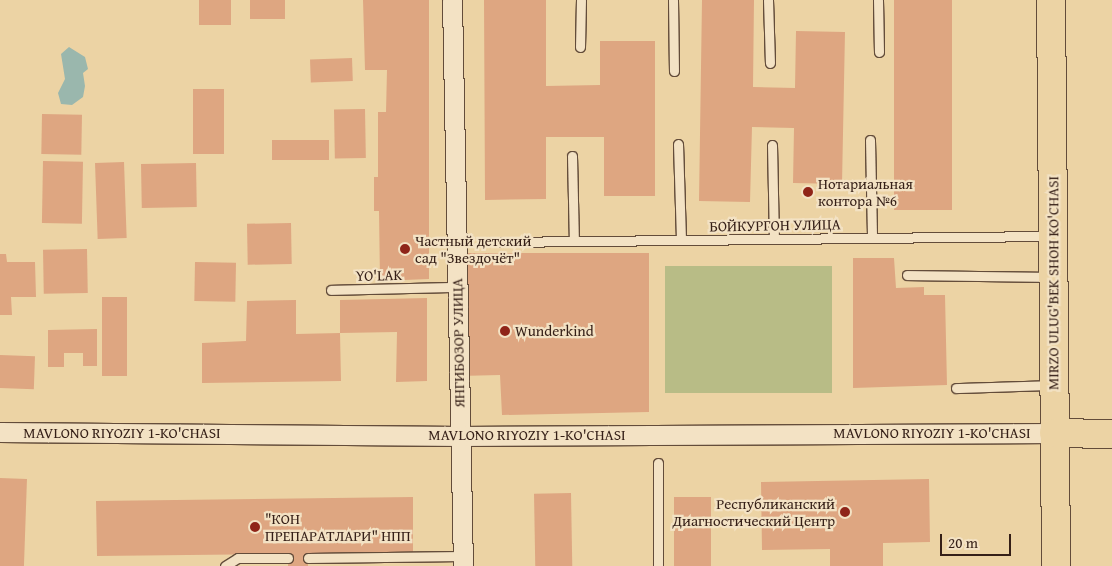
<!DOCTYPE html>
<meta charset="utf-8">
<style>
body{margin:0}
#map{position:relative;width:1112px;height:566px;overflow:hidden;background:#ecd3a4;font-family:"Gentium Book Plus",serif}
div>[style]{position:absolute}
[style*='--x']{left:calc(var(--x)*1px);top:calc(var(--y)*1px);width:calc(var(--w)*1px);rotate:calc(var(--a)*1deg)}
.green>*{inset:0;background:#b8bc86;transform-origin:0 0}
.water>*{inset:0;background:#9ab7ad}
.building>*{inset:0;background:#dea681;transform-origin:0 0}
.roads{filter:drop-shadow(1px 0 #634c3a) drop-shadow(-1px 0 #634c3a) drop-shadow(0 1px #634c3a) drop-shadow(0 -1px #634c3a)}
.service>*{height:9px;margin:-4.5px;padding:0 4.5px;transform-origin:4.5px;border-radius:4.5px;background:#f3e2c4}
.minor>*{height:19px;margin:-9.5px;padding:0 9.5px;transform-origin:9.5px;border-radius:9.5px;background:#f3e2c4}
.primary>*{height:28px;margin:-14px;padding:0 14px;transform-origin:14px;border-radius:14px;background:#ecd3a4}
.dots>*{width:14px;height:14px;translate:-50% -50%;box-sizing:border-box;border:2px solid #f3e2c4;border-radius:50%}
span{translate:-50% -50%;white-space:nowrap;text-align:center;line-height:1.15;-webkit-text-stroke:4.5px #f3e2c4;paint-order:stroke}
.poi-label{font-size:15px;color:#351f17}
.left{translate:0 -50%;text-align:left}
.right{translate:-100% -50%;text-align:right}
.street-label{font-size:15px;color:#351f17}
.scale{position:absolute;left:940px;top:534px;width:71px;height:22px;box-sizing:border-box;border:2px solid #351f17;border-top:0;padding-left:6px;font-size:15px;line-height:18px;white-space:nowrap;color:#351f17;-webkit-text-stroke:4px #f3e2c4;paint-order:stroke}
</style>
<div id="map">
<div class="green">
<i style="left:832px;top:266px;width:127px;height:167px;rotate:90deg"></i>
</div>
<div class="water">
<i style="clip-path:polygon(69px 47px,85px 57px,88px 69px,83px 73px,85px 86px,83px 97px,72px 105px,61px 104px,58px 93px,65px 79px,61px 54px)"></i>
</div>
<div class="building">
<i style="left:199px;top:0;width:32px;height:25px"></i>
<i style="left:250px;top:0;width:35px;height:19px"></i>
<i style="clip-path:polygon(363px 0,429px 0,429px 279px,380px 281px,379px 211px,374px 211px,374px 177px,378px 177px,378px 112px,386px 112px,387px 70px,365px 70px)"></i>
<i style="clip-path:polygon(484px 0,546px 0,546px 86px,600px 85px,600px 41px,655px 41px,655px 196px,604px 196px,604px 137px,546px 137px,546px 199px,485px 200px)"></i>
<i style="clip-path:polygon(702px 0,754px 0,753px 87px,795px 88px,796px 31px,845px 32px,842px 184px,793px 183px,794px 128px,752px 127px,750px 202px,699px 201px)"></i>
<i style="left:894px;top:0;width:58px;height:210px"></i>
<i style="left:352px;top:58px;width:23px;height:42px;rotate:88deg"></i>
<i style="left:193px;top:89px;width:31px;height:65px"></i>
<i style="left:365px;top:109px;width:49px;height:31px;rotate:89deg"></i>
<i style="left:42px;top:114px;width:40px;height:40px;rotate:1deg"></i>
<i style="left:272px;top:140px;width:57px;height:20px"></i>
<i style="left:43px;top:161px;width:40px;height:62px;rotate:1deg"></i>
<i style="left:124px;top:162px;width:76px;height:29px;rotate:88deg"></i>
<i style="left:196px;top:163px;width:44px;height:55px;rotate:89deg"></i>
<i style="left:291px;top:223px;width:41px;height:44px;rotate:89deg"></i>
<i style="left:87px;top:249px;width:44px;height:44px;rotate:89deg"></i>
<i style="clip-path:polygon(457px 253px,649px 253px,649px 412px,502px 415px,500px 375px,459px 376px)"></i>
<i style="clip-path:polygon(0 254px,6px 254px,7px 262px,35px 262px,36px 297px,11px 297px,12px 315px,0 315px)"></i>
<i style="clip-path:polygon(853px 258px,894px 258px,896px 288px,924px 287px,924px 295px,945px 295px,947px 385px,853px 388px)"></i>
<i style="left:195px;top:262px;width:41px;height:39px;rotate:1deg"></i>
<i style="left:102px;top:297px;width:25px;height:79px"></i>
<i style="clip-path:polygon(427px 298px,427px 381px,396px 382px,397px 332px,340px 333px,340px 300px)"></i>
<i style="clip-path:polygon(296px 300px,296px 334px,340px 333px,341px 381px,202px 383px,202px 343px,246px 341px,247px 301px)"></i>
<i style="clip-path:polygon(97px 329px,97px 366px,83px 366px,83px 353px,64px 353px,64px 367px,48px 367px,48px 330px)"></i>
<i style="left:0;top:355px;width:35px;height:33px;rotate:2deg"></i>
<i style="left:0;top:478px;width:27px;height:88px;rotate:2deg"></i>
<i style="clip-path:polygon(929px 479px,930px 542px,883px 543px,883px 566px,830px 566px,830px 549px,762px 550px,761px 482px)"></i>
<i style="left:571px;top:493px;width:73px;height:37px;rotate:89deg"></i>
<i style="clip-path:polygon(413px 497px,413px 553px,308px 555px,308px 566px,288px 566px,288px 554px,97px 556px,96px 501px)"></i>
<i style="left:711px;top:497px;width:69px;height:37px;rotate:90deg"></i>
</div>
<div class="roads">
<div class="service">
<i style="--x:673;--y:0;--w:71;--a:89.2"></i>
<i style="--x:768;--y:0;--w:63;--a:88.2"></i>
<i style="--x:878;--y:0;--w:52;--a:88.9"></i>
<i style="--x:580;--y:47;--w:47;--a:-88.8"></i>
<i style="--x:870;--y:140;--w:97;--a:88.8"></i>
<i style="--x:678;--y:144;--w:96;--a:88.2"></i>
<i style="--x:772;--y:145;--w:93;--a:88.8"></i>
<i style="--x:572;--y:156;--w:85;--a:88.7"></i>
<i style="--x:497;--y:242;--w:554;--a:-0.62"></i>
<i style="--x:907;--y:275;--w:143;--a:0.8"></i>
<i style="--x:331;--y:290;--w:126;--a:-1.4"></i>
<i style="--x:956;--y:388;--w:95;--a:-1.8"></i>
<i style="--x:658;--y:463;--w:103;--a:90"></i>
<i style="--x:308;--y:558;--w:154;--a:-0.7"></i>
<i style="--x:225;--y:566;--w:15;--a:-32"></i>
<i style="--x:238;--y:558;--w:50;--a:0"></i>
</div>
<div class="minor">
<i style="--x:452;--y:0;--w:566;--a:88.89"></i>
<i style="--x:0;--y:432;--w:460;--a:0.5"></i>
<i style="--x:460;--y:436;--w:594;--a:-0.29"></i>
</div>
<div class="primary">
<i style="--x:1051;--y:0;--w:566;--a:89.49"></i>
<i style="--x:1054;--y:433;--w:58;--a:1"></i>
</div>
</div>
<div class="dots">
<i style="left:808px;top:192px;background:#8f2418"></i>
<i style="left:405px;top:249px;background:#8f2418"></i>
<i style="left:505px;top:331px;background:#8f2418"></i>
<i style="left:845px;top:512px;background:#8f2418"></i>
<i style="left:255px;top:527px;background:#8f2418"></i>
</div>
<div class="poi-label">
<span class="left" style="left:818px;top:192px">Нотариальная<br>контора №6</span>
<span class="left" style="left:415px;top:249px">Частный детский<br>сад "Звездочёт"</span>
<span class="left" style="left:515px;top:331px">Wunderkind</span>
<span class="right" style="left:835px;top:512px">Республиканский<br>Диагностический Центр</span>
<span class="left" style="left:265px;top:527px">"КОН<br>ПРЕПАРАТЛАРИ" НПП</span>
</div>
<div class="street-label">
<span style="left:775px;top:225px;rotate:-1deg">БОЙКУРГОН УЛИЦА</span>
<span style="left:379px;top:275px;rotate:-1deg">YO'LAK</span>
<span style="left:1053px;top:283px;rotate:-90deg">MIRZO ULUG'BEK SHOH KO'CHASI</span>
<span style="left:458px;top:343px;rotate:-91deg">ЯНГИБОЗОР УЛИЦА</span>
<span style="left:122px;top:433px">MAVLONO RIYOZIY 1-KO'CHASI</span>
<span style="left:932px;top:433px">MAVLONO RIYOZIY 1-KO'CHASI</span>
<span style="left:527px;top:435px">MAVLONO RIYOZIY 1-KO'CHASI</span>
</div>
<div class="scale">20 m</div>
</div>
